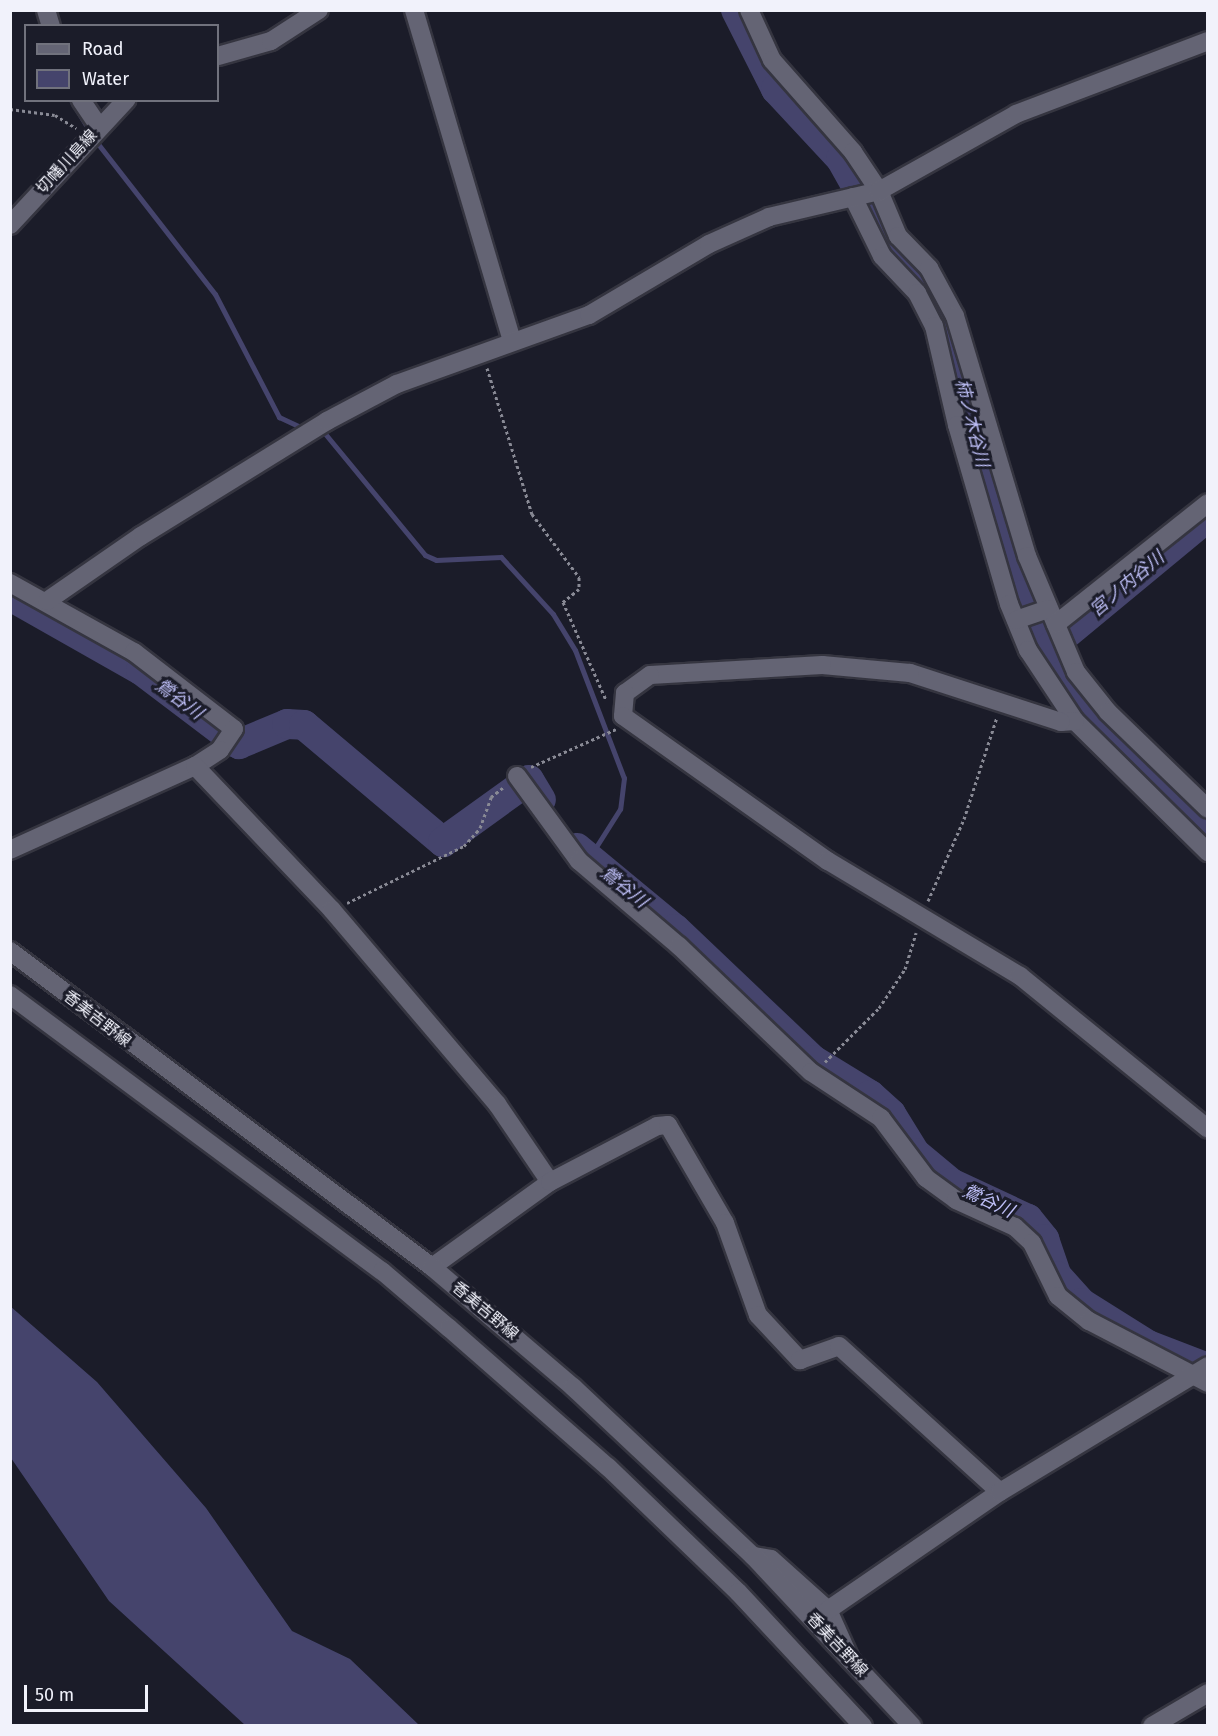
<!DOCTYPE html>
<meta charset="utf-8">
<style>
body{margin:0}
#map{position:relative;width:1218px;height:1736px;overflow:hidden;background:#1b1c29;font-family:"Fira Sans","Noto Sans JP",sans-serif}
div>[style]{position:absolute}
[style*='--x']{left:calc(var(--x)*1px);top:calc(var(--y)*1px);width:calc(var(--w)*1px);rotate:calc(var(--a)*1deg)}
.water>*{inset:0;background:#45446c}
.stream>*{height:5px;margin:-2.5px;padding:0 2.5px;transform-origin:2.5px;border-radius:2.5px;background:#45446c}
.river>*{height:30px;margin:-15px;padding:0 15px;transform-origin:15px;border-radius:15px;background:#45446c}
.path>*{height:3px;margin-top:-1.5px;transform-origin:0;background:repeating-linear-gradient(90deg,#898a95 0 3px,transparent 0 6px)}
.roads{filter:drop-shadow(2px 0 #353540) drop-shadow(-2px 0 #353540) drop-shadow(0 2px #353540) drop-shadow(0 -2px #353540)}
.street>*{height:18px;margin:-9px;padding:0 9px;transform-origin:9px;border-radius:9px;background:#646474}
.secondary>*{height:18px;margin:-9px;padding:0 9px;transform-origin:9px;border-radius:9px;background:#646474}
span{translate:-50% -50%;white-space:nowrap;text-align:center;line-height:1.15;-webkit-text-stroke:6px #1b1c29;paint-order:stroke}
.street-label{font-size:16px;color:#f1f2fb}
.water-label{font-size:18px;color:#bdbef6;font-style:italic}
.frame{position:absolute;inset:0;border:12px solid #f1f2fb;pointer-events:none}
.legend{position:absolute;left:24px;top:24px;width:195px;height:78px;box-sizing:border-box;background:#1b1c29;border:2px solid #71727d;margin:0;padding:8px 10px;list-style:none;font-size:18px;color:#f1f2fb}
.legend li{display:flex;align-items:center;gap:12px;height:30px}
.legend b{width:30px;border:2px solid #71727d}
.scale{position:absolute;left:24px;top:1685px;width:124px;height:27px;box-sizing:border-box;border:3px solid #f1f2fb;border-top:0;padding-left:8px;font-size:18px;line-height:21px;white-space:nowrap;color:#f1f2fb;-webkit-text-stroke:4px #1b1c29;paint-order:stroke}
</style>
<div id="map">
<div class="water">
<i style="clip-path:polygon(10px 1306px,97px 1382px,206px 1508px,292px 1631px,350px 1659px,419px 1725px,245px 1725px,109px 1601px,11px 1458px)"></i>
</div>
<div class="stream">
<i style="--x:71;--y:100;--w:37;--a:59"></i>
<i style="--x:95;--y:140;--w:195;--a:52.1"></i>
<i style="--x:215;--y:294;--w:139;--a:62.5"></i>
<i style="--x:279;--y:417;--w:26;--a:25"></i>
<i style="--x:322;--y:430;--w:162;--a:50.5"></i>
<i style="--x:425;--y:555;--w:12;--a:24"></i>
<i style="--x:436;--y:560;--w:65;--a:-2.6"></i>
<i style="--x:501;--y:557;--w:77;--a:47.6"></i>
<i style="--x:553;--y:614;--w:42;--a:58.6"></i>
<i style="--x:575;--y:650;--w:137;--a:69.1"></i>
<i style="--x:624;--y:778;--w:31;--a:97"></i>
<i style="--x:620;--y:809;--w:58;--a:122.3"></i>
</div>
<div class="river">
<i style="--x:736;--y:10;--w:89;--a:63.1"></i>
<i style="--x:776;--y:89;--w:96;--a:47.1"></i>
<i style="--x:841;--y:159;--w:100;--a:60.6"></i>
<i style="--x:890;--y:246;--w:54;--a:45.7"></i>
<i style="--x:928;--y:285;--w:40;--a:62"></i>
<i style="--x:947;--y:320;--w:137;--a:76.5"></i>
<i style="--x:979;--y:453;--w:149;--a:72.4"></i>
<i style="--x:1024;--y:595;--w:112;--a:65.3"></i>
<i style="--x:1071;--y:697;--w:194;--a:45"></i>
<i style="--x:10;--y:596;--w:150;--a:29.5"></i>
<i style="--x:141;--y:670;--w:123;--a:37.1"></i>
<i style="--x:239;--y:744;--w:52;--a:-22.6"></i>
<i style="--x:287;--y:724;--w:17;--a:3"></i>
<i style="--x:304;--y:725;--w:182;--a:40.1"></i>
<i style="--x:443;--y:842;--w:106;--a:-35.8"></i>
<i style="--x:529;--y:780;--w:23;--a:59"></i>
<i style="--x:1047;--y:650;--w:209;--a:-39.6"></i>
<i style="--x:577;--y:848;--w:127;--a:39.6"></i>
<i style="--x:675;--y:929;--w:190;--a:43.5"></i>
<i style="--x:813;--y:1060;--w:67;--a:31.6"></i>
<i style="--x:870;--y:1095;--w:28;--a:42"></i>
<i style="--x:891;--y:1114;--w:46;--a:58.4"></i>
<i style="--x:915;--y:1153;--w:47;--a:39.8"></i>
<i style="--x:951;--y:1183;--w:85;--a:25.1"></i>
<i style="--x:1028;--y:1219;--w:26;--a:51"></i>
<i style="--x:1044;--y:1239;--w:39;--a:71"></i>
<i style="--x:1057;--y:1276;--w:36;--a:48"></i>
<i style="--x:1081;--y:1303;--w:79;--a:32.1"></i>
<i style="--x:1148;--y:1345;--w:64;--a:21"></i>
</div>
<div class="path">
<i style="--x:10;--y:109;--w:45;--a:7.6"></i>
<i style="--x:55;--y:115;--w:25;--a:32"></i>
<i style="--x:487;--y:368;--w:153;--a:72.9"></i>
<i style="--x:532;--y:514;--w:79;--a:53.3"></i>
<i style="--x:579;--y:577;--w:12;--a:90"></i>
<i style="--x:579;--y:589;--w:21;--a:141"></i>
<i style="--x:563;--y:602;--w:107;--a:66.3"></i>
<i style="--x:531;--y:767;--w:93;--a:-24.1"></i>
<i style="--x:928;--y:901;--w:90;--a:-66.3"></i>
<i style="--x:964;--y:819;--w:107;--a:-72.1"></i>
<i style="--x:347;--y:903;--w:130;--a:-26"></i>
<i style="--x:464;--y:846;--w:24;--a:-48"></i>
<i style="--x:480;--y:828;--w:33;--a:-70"></i>
<i style="--x:491;--y:797;--w:16;--a:-38"></i>
<i style="--x:825;--y:1062;--w:76;--a:-45"></i>
<i style="--x:879;--y:1008;--w:47;--a:-56.3"></i>
<i style="--x:905;--y:969;--w:38;--a:-73"></i>
</div>
<div class="roads">
<div class="street">
<i style="--x:46;--y:10;--w:17;--a:73"></i>
<i style="--x:414;--y:10;--w:344;--a:73.5"></i>
<i style="--x:749;--y:10;--w:55;--a:65.3"></i>
<i style="--x:772;--y:60;--w:123;--a:48.6"></i>
<i style="--x:853;--y:152;--w:47;--a:56.3"></i>
<i style="--x:879;--y:191;--w:49;--a:67.1"></i>
<i style="--x:898;--y:236;--w:45;--a:45.9"></i>
<i style="--x:929;--y:268;--w:55;--a:61.6"></i>
<i style="--x:955;--y:316;--w:251;--a:73.3"></i>
<i style="--x:1027;--y:556;--w:126;--a:67.1"></i>
<i style="--x:1076;--y:672;--w:51;--a:51.3"></i>
<i style="--x:1108;--y:712;--w:139;--a:44.1"></i>
<i style="--x:81;--y:100;--w:32;--a:56"></i>
<i style="--x:853;--y:197;--w:66;--a:63.8"></i>
<i style="--x:882;--y:256;--w:51;--a:46.6"></i>
<i style="--x:917;--y:293;--w:37;--a:63"></i>
<i style="--x:934;--y:326;--w:102;--a:76.9"></i>
<i style="--x:957;--y:425;--w:186;--a:73.8"></i>
<i style="--x:1009;--y:604;--w:50;--a:67.6"></i>
<i style="--x:1028;--y:650;--w:85;--a:56.5"></i>
<i style="--x:1075;--y:721;--w:187;--a:44.6"></i>
<i style="--x:10;--y:583;--w:142;--a:29.1"></i>
<i style="--x:134;--y:652;--w:126;--a:37.6"></i>
<i style="--x:234;--y:729;--w:25;--a:124"></i>
<i style="--x:220;--y:750;--w:30;--a:147"></i>
<i style="--x:195;--y:766;--w:203;--a:155.6"></i>
<i style="--x:47;--y:601;--w:114;--a:-34.7"></i>
<i style="--x:141;--y:536;--w:219;--a:-31.7"></i>
<i style="--x:327;--y:421;--w:79;--a:-27.9"></i>
<i style="--x:397;--y:384;--w:204;--a:-19.8"></i>
<i style="--x:589;--y:315;--w:139;--a:-30.6"></i>
<i style="--x:709;--y:244;--w:66;--a:-24.2"></i>
<i style="--x:769;--y:217;--w:113;--a:-13.3"></i>
<i style="--x:879;--y:191;--w:157;--a:-29.3"></i>
<i style="--x:1016;--y:114;--w:205;--a:-20.8"></i>
<i style="--x:1016;--y:620;--w:34;--a:-19"></i>
<i style="--x:1056;--y:624;--w:194;--a:-38.5"></i>
<i style="--x:1075;--y:721;--w:14;--a:176"></i>
<i style="--x:1061;--y:722;--w:159;--a:-162"></i>
<i style="--x:910;--y:673;--w:88;--a:-174.8"></i>
<i style="--x:822;--y:665;--w:172;--a:176.7"></i>
<i style="--x:650;--y:675;--w:31;--a:144"></i>
<i style="--x:625;--y:693;--w:23;--a:95"></i>
<i style="--x:623;--y:716;--w:251;--a:35.3"></i>
<i style="--x:828;--y:861;--w:224;--a:30.9"></i>
<i style="--x:1020;--y:976;--w:242;--a:39.1"></i>
<i style="--x:195;--y:766;--w:199;--a:46.4"></i>
<i style="--x:332;--y:910;--w:255;--a:49.6"></i>
<i style="--x:497;--y:1104;--w:94;--a:55.8"></i>
<i style="--x:517;--y:776;--w:105;--a:53.9"></i>
<i style="--x:579;--y:861;--w:131;--a:40.4"></i>
<i style="--x:679;--y:946;--w:182;--a:43.7"></i>
<i style="--x:811;--y:1072;--w:84;--a:33.3"></i>
<i style="--x:881;--y:1118;--w:75;--a:53.1"></i>
<i style="--x:926;--y:1178;--w:37;--a:36"></i>
<i style="--x:956;--y:1200;--w:65;--a:24.6"></i>
<i style="--x:1015;--y:1227;--w:23;--a:43"></i>
<i style="--x:1032;--y:1243;--w:59;--a:63.9"></i>
<i style="--x:1058;--y:1296;--w:40;--a:39"></i>
<i style="--x:1089;--y:1321;--w:134;--a:27.5"></i>
<i style="--x:10;--y:995;--w:463;--a:36.6"></i>
<i style="--x:382;--y:1271;--w:88;--a:40.4"></i>
<i style="--x:449;--y:1328;--w:211;--a:41.2"></i>
<i style="--x:608;--y:1467;--w:180;--a:43.9"></i>
<i style="--x:738;--y:1592;--w:183;--a:47"></i>
<i style="--x:432;--y:1267;--w:145;--a:-35.8"></i>
<i style="--x:550;--y:1182;--w:121;--a:-27.6"></i>
<i style="--x:657;--y:1126;--w:11;--a:-5"></i>
<i style="--x:668;--y:1125;--w:113;--a:59.8"></i>
<i style="--x:725;--y:1223;--w:98;--a:70.3"></i>
<i style="--x:758;--y:1315;--w:62;--a:47"></i>
<i style="--x:800;--y:1360;--w:41;--a:-19.7"></i>
<i style="--x:839;--y:1346;--w:217;--a:42.2"></i>
<i style="--x:753;--y:1556;--w:18;--a:9"></i>
<i style="--x:771;--y:1559;--w:76;--a:41.8"></i>
<i style="--x:828;--y:1610;--w:54;--a:65.8"></i>
<i style="--x:828;--y:1610;--w:209;--a:-34.5"></i>
<i style="--x:1000;--y:1492;--w:243;--a:-31.2"></i>
<i style="--x:1152;--y:1726;--w:65;--a:-30.5"></i>
</div>
<div class="secondary">
<i style="--x:218;--y:56;--w:55;--a:-15.8"></i>
<i style="--x:271;--y:41;--w:57;--a:-32.9"></i>
<i style="--x:10;--y:225;--w:171;--a:-47.1"></i>
<i style="--x:10;--y:951;--w:527;--a:36.83"></i>
<i style="--x:432;--y:1267;--w:185;--a:40.4"></i>
<i style="--x:573;--y:1387;--w:247;--a:43.2"></i>
<i style="--x:753;--y:1556;--w:233;--a:46.9"></i>
</div>
</div>
<div class="street-label">
<span style="left:67px;top:162px;rotate:-47deg">切幡川島線</span>
<span style="left:97px;top:1019px;rotate:38deg">香美吉野線</span>
<span style="left:485px;top:1311px;rotate:40deg">香美吉野線</span>
<span style="left:837px;top:1645px;rotate:47deg">香美吉野線</span>
</div>
<div class="water-label">
<span style="left:972px;top:423px;rotate:76deg">柿ノ木谷川</span>
<span style="left:1127px;top:584px;rotate:-40deg">宮ノ内谷川</span>
<span style="left:179px;top:699px;rotate:37deg">鶯谷川</span>
<span style="left:624px;top:887px;rotate:39deg">鶯谷川</span>
<span style="left:988px;top:1201px;rotate:25deg">鶯谷川</span>
</div>
<div class="frame"></div>
<ul class="legend">
<li><b style="height:8px;background:#646474"></b>Road</li>
<li><b style="height:16px;background:#45446c"></b>Water</li>
</ul>
<div class="scale">50 m</div>
</div>
